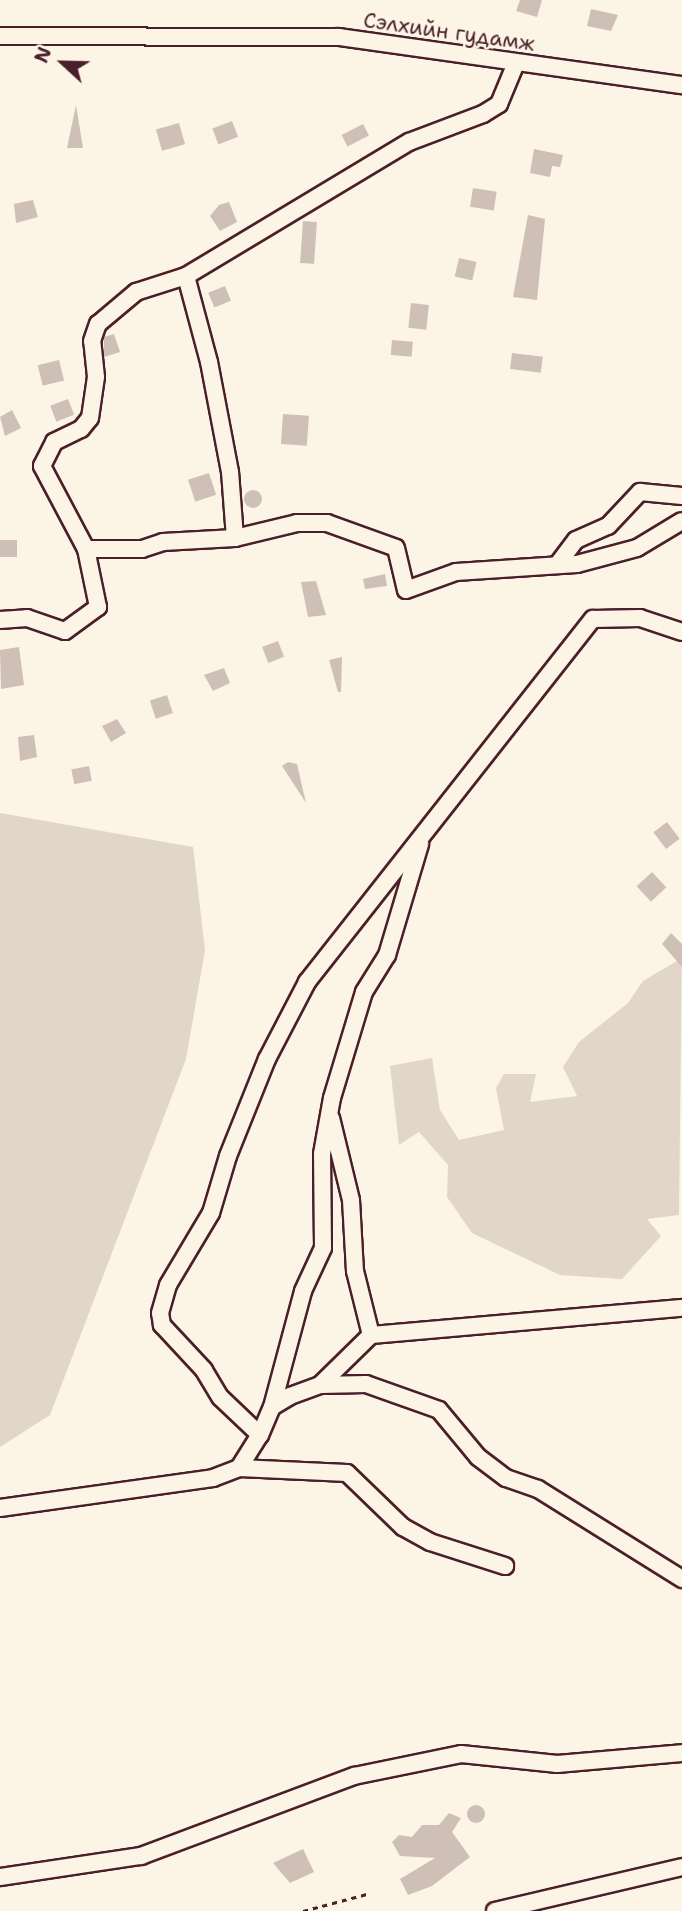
<!DOCTYPE html>
<meta charset="utf-8">
<style>
body{margin:0}
#map{position:relative;width:682px;height:1911px;overflow:hidden;background:#fcf5e5;font-family:"Shantell Sans",sans-serif}
div>[style]{position:absolute}
[style*='--x']{left:calc(var(--x)*1px);top:calc(var(--y)*1px);width:calc(var(--w)*1px);rotate:calc(var(--a)*1deg)}
.green>*{inset:0;background:#e2d5ca}
.building>*{inset:0;background:#cfc0b7;transform-origin:0 0}
.round{border-radius:50%}
.path>*{height:2.5px;margin-top:-1.25px;transform-origin:0;background:repeating-linear-gradient(90deg,#4a1f2b 0 5px,transparent 0 10px)}
.roads{filter:drop-shadow(2px 0 #4a1f2b) drop-shadow(-2px 0 #4a1f2b) drop-shadow(0 2px #4a1f2b) drop-shadow(0 -2px #4a1f2b)}
.street>*{height:16px;margin:-8px;padding:0 8px;transform-origin:8px;border-radius:8px;background:#fcf5e5}
span{translate:-50% -50%;white-space:nowrap;text-align:center;line-height:1.15;-webkit-text-stroke:5px #fcf5e5;paint-order:stroke}
.street-label{font-size:21px;color:#4a1f2b}
.north{position:absolute;left:28px;top:28px;width:70px;height:70px;-webkit-text-stroke:5px #fcf5e5;paint-order:stroke;rotate:292deg;font-size:19px;font-weight:700;line-height:28px;text-align:center;color:#4a1f2b}
.north::after{content:'';display:block;margin:auto;width:24px;height:32px;background:#4a1f2b;clip-path:polygon(50% 0,100% 100%,50% 72%,0 100%)}
</style>
<div id="map">
<div class="green">
<i style="clip-path:polygon(0 813px,193px 847px,205px 950px,186px 1059px,50px 1415px,0 1447px)"></i>
<i style="clip-path:polygon(682px 950px,679px 1215px,647px 1219px,661px 1236px,622px 1279px,560px 1275px,472px 1233px,447px 1197px,448px 1165px,419px 1132px,399px 1145px,390px 1066px,432px 1058px,440px 1110px,459px 1140px,504px 1130px,496px 1088px,504px 1074px,536px 1074px,530px 1102px,577px 1096px,563px 1067px,579px 1042px,628px 1003px,643px 981px,677px 961px)"></i>
</div>
<div class="building">
<i style="clip-path:polygon(520px 0,542px 0,537px 17px,516px 11px)"></i>
<i style="clip-path:polygon(591px 9px,618px 15px,611px 31px,587px 26px)"></i>
<i style="clip-path:polygon(76px 105px,83px 148px,67px 148px)"></i>
<i style="left:232px;top:121px;width:17px;height:21px;rotate:69deg"></i>
<i style="left:179px;top:123px;width:22px;height:24px;rotate:74deg"></i>
<i style="left:363px;top:124px;width:13px;height:24px;rotate:63deg"></i>
<i style="clip-path:polygon(534px 149px,563px 155px,560px 167px,552px 166px,550px 177px,530px 173px)"></i>
<i style="left:473px;top:188px;width:24px;height:19px;rotate:9deg"></i>
<i style="clip-path:polygon(33px 200px,38px 217px,16px 223px,14px 204px)"></i>
<i style="clip-path:polygon(229px 202px,237px 222px,220px 231px,210px 216px,219px 205px)"></i>
<i style="clip-path:polygon(528px 215px,545px 219px,537px 300px,513px 297px)"></i>
<i style="left:303px;top:221px;width:14px;height:42px;rotate:4deg"></i>
<i style="left:459px;top:258px;width:18px;height:19px;rotate:13deg"></i>
<i style="left:225px;top:286px;width:16px;height:18px;rotate:68deg"></i>
<i style="left:411px;top:303px;width:18px;height:25px;rotate:6deg"></i>
<i style="clip-path:polygon(114px 334px,120px 352px,104px 357px,104px 337px)"></i>
<i style="left:392px;top:340px;width:21px;height:15px;rotate:5deg"></i>
<i style="left:512px;top:353px;width:31px;height:16px;rotate:7deg"></i>
<i style="left:59px;top:360px;width:21px;height:22px;rotate:76deg"></i>
<i style="left:68px;top:399px;width:17px;height:19px;rotate:69deg"></i>
<i style="clip-path:polygon(12px 410px,21px 428px,5px 436px,0 417px)"></i>
<i style="left:283px;top:414px;width:26px;height:30px;rotate:4deg"></i>
<i style="left:209px;top:473px;width:23px;height:22px;rotate:72deg"></i>
<i class="round" style="left:244px;top:490px;width:18px;height:18px"></i>
<i style="left:0;top:540px;width:17px;height:17px"></i>
<i style="clip-path:polygon(385px 574px,387px 586px,365px 589px,363px 579px)"></i>
<i style="clip-path:polygon(316px 581px,326px 615px,308px 617px,301px 582px)"></i>
<i style="left:278px;top:641px;width:17px;height:17px;rotate:69deg"></i>
<i style="clip-path:polygon(19px 647px,24px 685px,1px 689px,0 650px)"></i>
<i style="clip-path:polygon(342px 657px,341px 692px,338px 692px,329px 660px)"></i>
<i style="clip-path:polygon(224px 668px,230px 683px,213px 691px,204px 675px)"></i>
<i style="left:167px;top:695px;width:19px;height:18px;rotate:72deg"></i>
<i style="clip-path:polygon(117px 719px,126px 733px,111px 742px,102px 726px)"></i>
<i style="clip-path:polygon(34px 735px,37px 757px,20px 761px,18px 737px)"></i>
<i style="clip-path:polygon(288px 762px,297px 764px,306px 803px,282px 766px)"></i>
<i style="left:89px;top:766px;width:15px;height:18px;rotate:79deg"></i>
<i style="left:667px;top:822px;width:21px;height:17px;rotate:53deg"></i>
<i style="left:652px;top:872px;width:21px;height:21px;rotate:47deg"></i>
<i style="clip-path:polygon(671px 933px,682px 944px,682px 967px,662px 944px)"></i>
<i class="round" style="left:467px;top:1805px;width:18px;height:18px"></i>
<i style="clip-path:polygon(449px 1813px,461px 1818px,452px 1832px,470px 1857px,432px 1886px,408px 1895px,400px 1879px,435px 1858px,400px 1856px,392px 1842px,399px 1835px,412px 1837px,422px 1825px,439px 1825px)"></i>
<i style="clip-path:polygon(303px 1849px,314px 1872px,290px 1883px,273px 1863px)"></i>
</div>
<div class="path">
<i style="--x:303;--y:1911;--w:66;--a:-14.9"></i>
</div>
<div class="roads">
<div class="street">
<i style="--x:0;--y:36;--w:339;--a:0.2"></i>
<i style="--x:339;--y:37;--w:346;--a:8"></i>
<i style="--x:235;--y:538;--w:64;--a:-13.6"></i>
<i style="--x:297;--y:523;--w:30;--a:0"></i>
<i style="--x:327;--y:523;--w:73;--a:19.9"></i>
<i style="--x:396;--y:548;--w:43;--a:76.6"></i>
<i style="--x:406;--y:590;--w:53;--a:-19.8"></i>
<i style="--x:456;--y:572;--w:121;--a:-3.8"></i>
<i style="--x:577;--y:564;--w:62;--a:-14.9"></i>
<i style="--x:637;--y:548;--w:52;--a:-31"></i>
<i style="--x:86;--y:549;--w:56;--a:0"></i>
<i style="--x:142;--y:549;--w:22;--a:-18"></i>
<i style="--x:163;--y:542;--w:72;--a:-3.2"></i>
<i style="--x:235;--y:538;--w:66;--a:-94.3"></i>
<i style="--x:230;--y:472;--w:112;--a:-100.8"></i>
<i style="--x:209;--y:362;--w:89;--a:-105"></i>
<i style="--x:557;--y:565;--w:31;--a:-53"></i>
<i style="--x:576;--y:540;--w:35;--a:-24"></i>
<i style="--x:608;--y:526;--w:47;--a:-46.7"></i>
<i style="--x:640;--y:492;--w:42;--a:5.4"></i>
<i style="--x:0;--y:620;--w:27;--a:-4"></i>
<i style="--x:27;--y:618;--w:40;--a:18.9"></i>
<i style="--x:65;--y:631;--w:41;--a:-36"></i>
<i style="--x:98;--y:607;--w:59;--a:-101.7"></i>
<i style="--x:86;--y:549;--w:94;--a:-117.9"></i>
<i style="--x:42;--y:466;--w:27;--a:-63"></i>
<i style="--x:54;--y:442;--w:30;--a:-26"></i>
<i style="--x:81;--y:429;--w:14;--a:-51"></i>
<i style="--x:90;--y:418;--w:41;--a:-81.7"></i>
<i style="--x:96;--y:377;--w:36;--a:-96"></i>
<i style="--x:92;--y:341;--w:18;--a:-71"></i>
<i style="--x:98;--y:324;--w:50;--a:-40.1"></i>
<i style="--x:136;--y:292;--w:52;--a:-17.7"></i>
<i style="--x:186;--y:276;--w:260;--a:-31"></i>
<i style="--x:409;--y:142;--w:79;--a:-20.7"></i>
<i style="--x:483;--y:114;--w:19;--a:-32"></i>
<i style="--x:499;--y:104;--w:44;--a:-67.5"></i>
<i style="--x:331;--y:1118;--w:84;--a:76.3"></i>
<i style="--x:351;--y:1200;--w:71;--a:86.8"></i>
<i style="--x:355;--y:1271;--w:66;--a:76"></i>
<i style="--x:320;--y:1385;--w:71;--a:-44.4"></i>
<i style="--x:371;--y:1335;--w:312;--a:-5"></i>
<i style="--x:272;--y:1407;--w:120;--a:-75"></i>
<i style="--x:303;--y:1291;--w:47;--a:-65.1"></i>
<i style="--x:323;--y:1248;--w:94;--a:-90.6"></i>
<i style="--x:322;--y:1154;--w:57;--a:-79.9"></i>
<i style="--x:332;--y:1098;--w:111;--a:-73.2"></i>
<i style="--x:364;--y:992;--w:44;--a:-58.1"></i>
<i style="--x:387;--y:955;--w:116;--a:-73.4"></i>
<i style="--x:260;--y:1435;--w:55;--a:-136.5"></i>
<i style="--x:220;--y:1397;--w:31;--a:-121"></i>
<i style="--x:204;--y:1370;--w:62;--a:-133"></i>
<i style="--x:162;--y:1325;--w:12;--a:-99"></i>
<i style="--x:160;--y:1313;--w:29;--a:-74"></i>
<i style="--x:168;--y:1285;--w:84;--a:-59.2"></i>
<i style="--x:211;--y:1213;--w:59;--a:-73.4"></i>
<i style="--x:228;--y:1156;--w:105;--a:-68.1"></i>
<i style="--x:267;--y:1059;--w:87;--a:-62.5"></i>
<i style="--x:307;--y:982;--w:462;--a:-51.8"></i>
<i style="--x:593;--y:619;--w:47;--a:-1.2"></i>
<i style="--x:640;--y:618;--w:44;--a:18.4"></i>
<i style="--x:239;--y:1468;--w:108;--a:2.7"></i>
<i style="--x:347;--y:1473;--w:78;--a:44"></i>
<i style="--x:403;--y:1527;--w:31;--a:29"></i>
<i style="--x:430;--y:1542;--w:79;--a:17.7"></i>
<i style="--x:0;--y:1508;--w:215;--a:-8"></i>
<i style="--x:213;--y:1478;--w:28;--a:-21"></i>
<i style="--x:239;--y:1468;--w:39;--a:-58"></i>
<i style="--x:260;--y:1435;--w:30;--a:-67"></i>
<i style="--x:272;--y:1407;--w:21;--a:-31"></i>
<i style="--x:290;--y:1396;--w:32;--a:-20"></i>
<i style="--x:320;--y:1385;--w:46;--a:-1.2"></i>
<i style="--x:366;--y:1384;--w:77;--a:19.6"></i>
<i style="--x:439;--y:1410;--w:61;--a:50.3"></i>
<i style="--x:478;--y:1457;--w:35;--a:37"></i>
<i style="--x:506;--y:1478;--w:34;--a:19"></i>
<i style="--x:538;--y:1489;--w:170;--a:32"></i>
<i style="--x:0;--y:1877;--w:143;--a:-8.5"></i>
<i style="--x:141;--y:1856;--w:228;--a:-20.6"></i>
<i style="--x:354;--y:1776;--w:109;--a:-11.6"></i>
<i style="--x:461;--y:1754;--w:97;--a:5.9"></i>
<i style="--x:557;--y:1764;--w:125;--a:-5"></i>
<i style="--x:495;--y:1911;--w:192;--a:-13.2"></i>
</div>
</div>
<div class="street-label">
<span style="left:449px;top:32px;rotate:8deg">Сэлхийн гудамж</span>
</div>
<div class="north">N</div>
</div>
